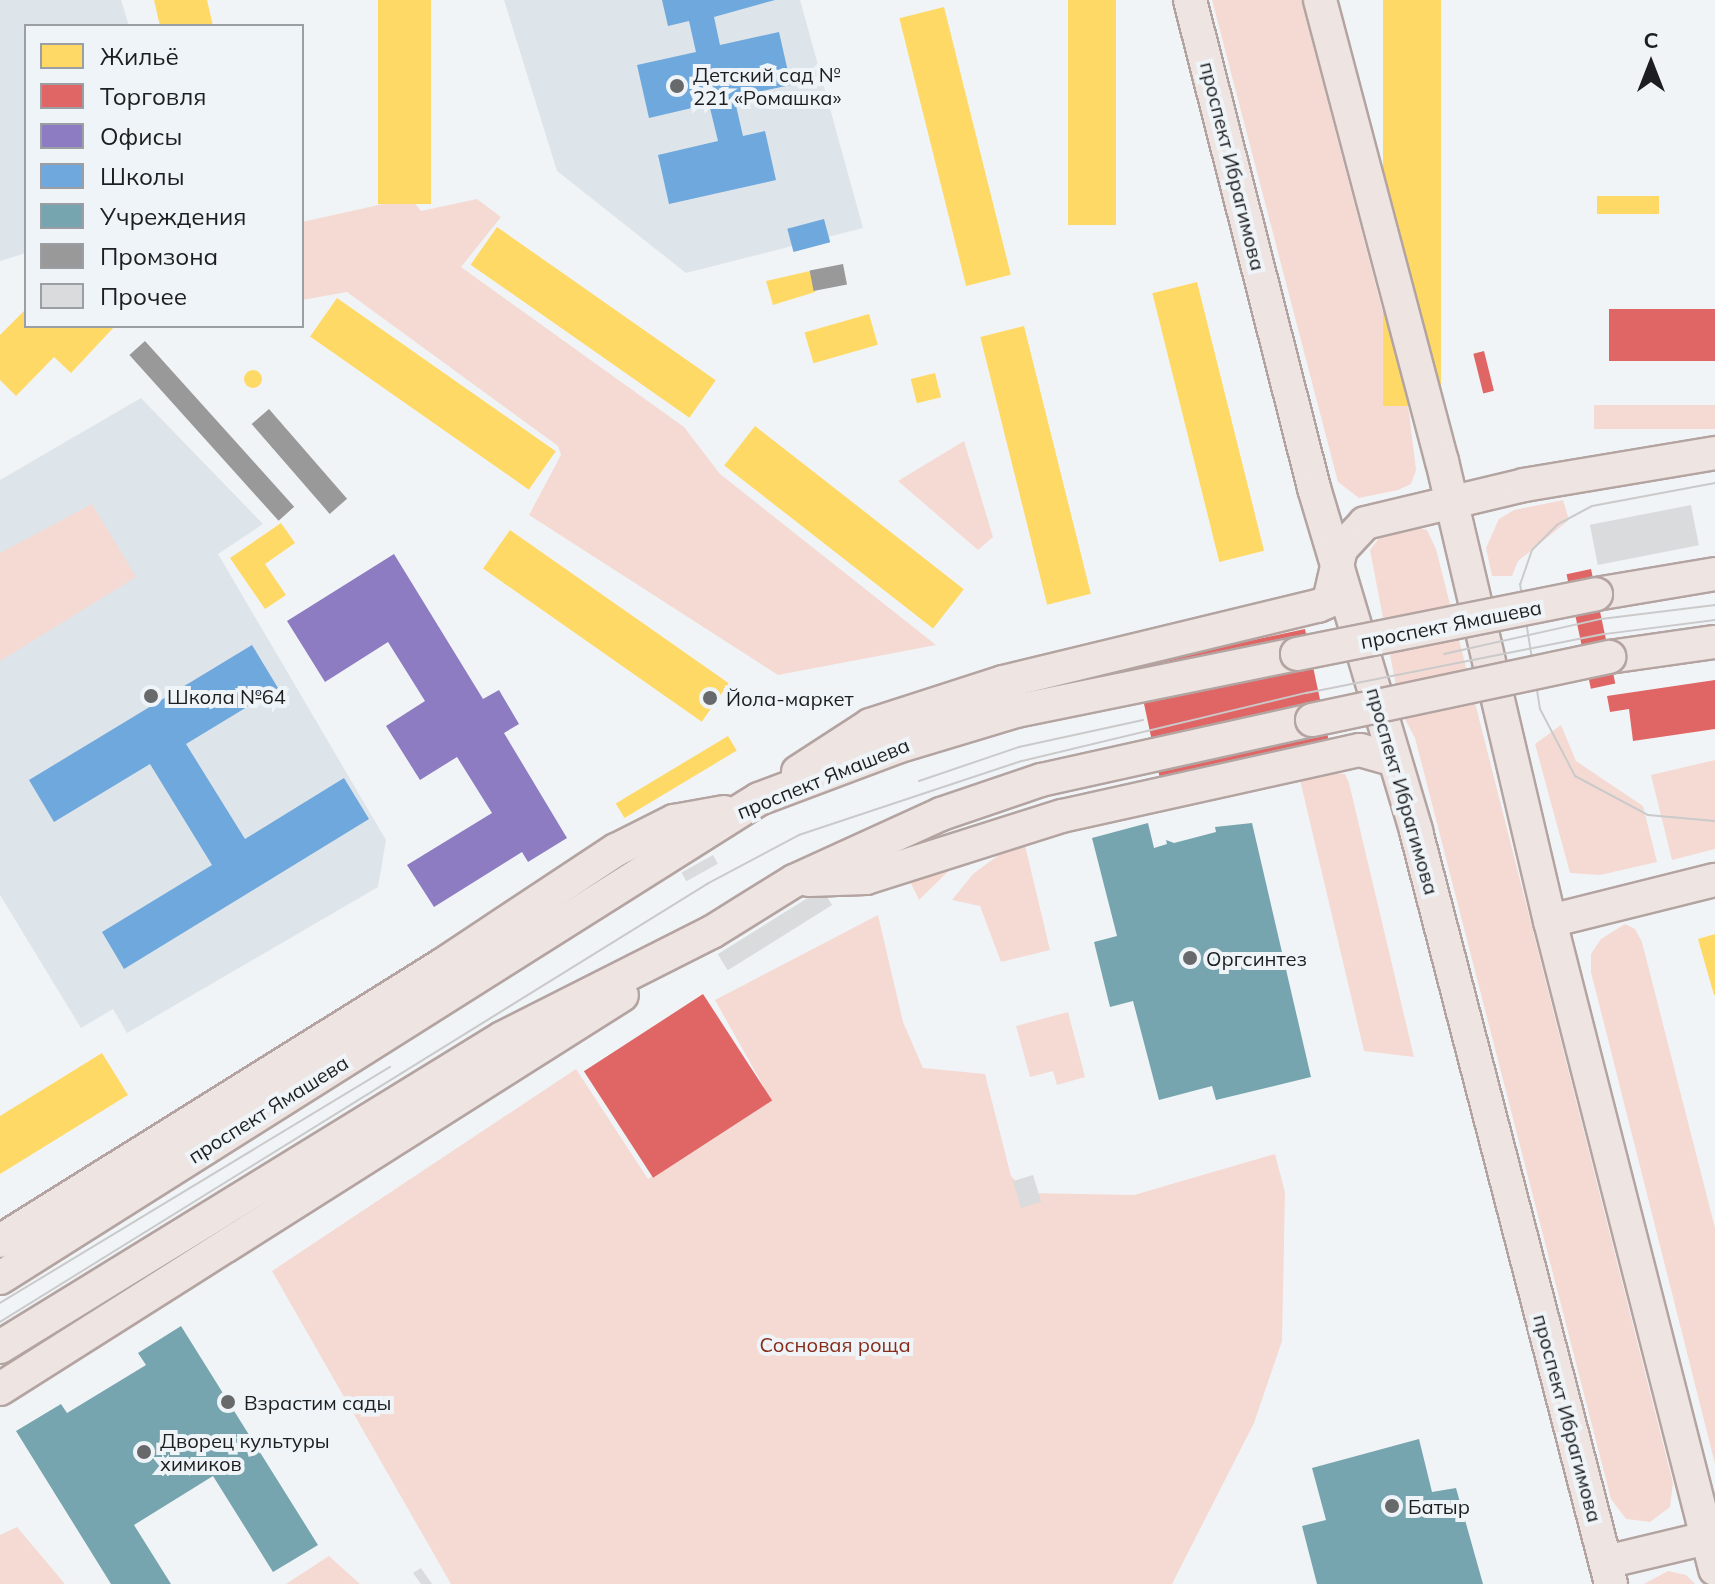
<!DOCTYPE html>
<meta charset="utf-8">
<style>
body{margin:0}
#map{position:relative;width:1715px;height:1584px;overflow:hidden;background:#f1f4f6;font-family:Mulish,sans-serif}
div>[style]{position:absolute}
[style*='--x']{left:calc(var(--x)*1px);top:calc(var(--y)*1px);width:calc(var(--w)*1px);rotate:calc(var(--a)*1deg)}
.built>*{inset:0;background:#dde4ea}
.green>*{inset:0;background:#f5dad3;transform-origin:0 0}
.homes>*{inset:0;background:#ffd966;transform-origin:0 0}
.round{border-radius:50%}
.shops>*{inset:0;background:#e06666;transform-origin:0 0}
.offices>*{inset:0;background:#8e7cc3}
.schools>*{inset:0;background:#6fa8dc;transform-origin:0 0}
.public>*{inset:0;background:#76a5af}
.industry>*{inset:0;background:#999;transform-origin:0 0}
.building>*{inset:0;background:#d9dbdc;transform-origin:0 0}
.roads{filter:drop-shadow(2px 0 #b4a4a1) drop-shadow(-2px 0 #b4a4a1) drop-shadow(0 2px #b4a4a1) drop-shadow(0 -2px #b4a4a1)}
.major>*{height:32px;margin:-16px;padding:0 16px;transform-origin:16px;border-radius:16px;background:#eee5e3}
.tram>*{height:2px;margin:-1px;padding:0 1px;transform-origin:1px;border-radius:1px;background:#cacacb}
.bridges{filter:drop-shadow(2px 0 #b4a4a1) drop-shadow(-2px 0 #b4a4a1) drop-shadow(0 2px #b4a4a1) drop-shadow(0 -2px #b4a4a1)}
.major-bridge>*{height:32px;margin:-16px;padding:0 16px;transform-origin:16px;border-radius:16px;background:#eee5e3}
.dots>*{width:22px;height:22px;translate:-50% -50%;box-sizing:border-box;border:4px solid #eff4f8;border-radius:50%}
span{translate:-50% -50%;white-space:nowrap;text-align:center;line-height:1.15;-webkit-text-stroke:8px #eff4f8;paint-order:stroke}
.poi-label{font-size:20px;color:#1c1e20}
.left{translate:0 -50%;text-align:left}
.street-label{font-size:20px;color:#1c1e20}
.park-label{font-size:20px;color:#862c19}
.legend{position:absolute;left:24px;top:24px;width:280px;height:304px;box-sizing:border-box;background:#eff4f8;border:2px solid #9b9ea2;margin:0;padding:10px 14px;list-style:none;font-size:24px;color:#1c1e20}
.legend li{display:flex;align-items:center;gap:16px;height:40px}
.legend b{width:40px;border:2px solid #9b9ea2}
.north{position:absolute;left:1611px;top:24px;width:80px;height:80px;-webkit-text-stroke:6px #eff4f8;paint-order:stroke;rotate:0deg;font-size:22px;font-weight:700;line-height:32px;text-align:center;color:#1c1e20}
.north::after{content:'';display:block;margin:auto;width:28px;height:36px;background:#1c1e20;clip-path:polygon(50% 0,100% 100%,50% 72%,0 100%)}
</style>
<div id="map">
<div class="built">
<i style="clip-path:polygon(0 0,121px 0,129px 26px,26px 26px,26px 253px,0 261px)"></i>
<i style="clip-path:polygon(504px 0,800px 0,863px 228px,686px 273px,557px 171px)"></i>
<i style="clip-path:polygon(141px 398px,263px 524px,218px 554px,386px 840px,378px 887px,127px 1033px,113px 1009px,81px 1028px,0 895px,0 480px)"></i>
</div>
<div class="green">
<i style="clip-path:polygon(1212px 0,1301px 0,1409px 412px,1416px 470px,1411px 484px,1398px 490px,1359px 498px,1338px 482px)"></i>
<i style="clip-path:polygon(410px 198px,421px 211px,477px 199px,501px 217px,461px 267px,684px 427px,720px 474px,936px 645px,778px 675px,529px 515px,561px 455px,558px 446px,347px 292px,302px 300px,302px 222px)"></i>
<i style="left:1715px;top:405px;width:24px;height:121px;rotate:90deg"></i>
<i style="clip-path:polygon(964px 441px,993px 537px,978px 550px,898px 481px)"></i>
<i style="clip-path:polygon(1563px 500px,1569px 520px,1518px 561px,1512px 576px,1492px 576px,1486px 548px,1499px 519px,1514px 510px)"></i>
<i style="clip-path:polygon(92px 504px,136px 577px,0 661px,0 553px)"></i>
<i style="clip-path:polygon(1412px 526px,1427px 530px,1436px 549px,1673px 1483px,1670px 1507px,1650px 1522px,1626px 1519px,1611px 1499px,1415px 738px,1401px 712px,1370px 550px,1383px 533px)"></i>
<i style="clip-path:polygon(1561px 725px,1576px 761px,1643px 806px,1657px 862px,1600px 875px,1570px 873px,1535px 744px)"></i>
<i style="clip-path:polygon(1715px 760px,1715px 849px,1672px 860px,1651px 775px)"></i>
<i style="clip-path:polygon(1332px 773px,1345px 774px,1349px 783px,1414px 1057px,1364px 1051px,1300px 780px)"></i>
<i style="clip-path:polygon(1023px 837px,1050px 950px,1001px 962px,980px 906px,952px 900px,973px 874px)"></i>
<i style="clip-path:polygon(962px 858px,919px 900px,908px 877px)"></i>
<i style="clip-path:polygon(878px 915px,903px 1022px,923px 1068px,985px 1074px,1011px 1176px,1028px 1193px,1134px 1195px,1275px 1154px,1285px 1192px,1282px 1341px,1254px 1423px,1172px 1584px,451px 1584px,272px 1271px,576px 1069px,648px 1179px,770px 1098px,715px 1000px)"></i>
<i style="clip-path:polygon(1625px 924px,1635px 929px,1642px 942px,1715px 1228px,1715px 1464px,1591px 972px,1591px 954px,1601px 939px)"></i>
<i style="clip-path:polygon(1068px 1012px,1085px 1077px,1057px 1085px,1053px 1071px,1030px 1077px,1016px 1026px)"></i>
<i style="clip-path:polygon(17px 1527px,65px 1584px,0 1584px,0 1535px)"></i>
<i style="clip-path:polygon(329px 1556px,360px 1584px,286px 1584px)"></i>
<i style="clip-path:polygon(1668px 1571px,1686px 1575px,1695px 1584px,1644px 1584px)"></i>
</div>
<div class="homes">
<i style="clip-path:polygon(154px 0,207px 0,213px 26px,160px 26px)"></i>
<i style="left:378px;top:0;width:53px;height:204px"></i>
<i style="left:1068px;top:0;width:48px;height:225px"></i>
<i style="left:1383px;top:0;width:58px;height:406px"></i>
<i style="left:944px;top:7px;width:276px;height:46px;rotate:76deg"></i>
<i style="left:1659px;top:196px;width:18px;height:62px;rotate:90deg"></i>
<i style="left:497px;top:227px;width:267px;height:46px;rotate:35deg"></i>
<i style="clip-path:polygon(810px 271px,815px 292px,773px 305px,766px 281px)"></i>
<i style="left:1197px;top:282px;width:277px;height:46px;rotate:76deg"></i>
<i style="left:337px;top:298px;width:267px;height:47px;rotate:35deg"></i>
<i style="clip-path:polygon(26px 309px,26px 326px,115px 326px,71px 373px,54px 357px,16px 396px,0 380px,0 335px)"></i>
<i style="left:869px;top:314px;width:32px;height:67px;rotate:74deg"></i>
<i style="left:1024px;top:326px;width:276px;height:45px;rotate:76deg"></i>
<i class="round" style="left:244px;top:370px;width:18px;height:18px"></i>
<i style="left:935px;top:373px;width:25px;height:25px;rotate:76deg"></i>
<i style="left:755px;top:426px;width:265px;height:50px;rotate:38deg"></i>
<i style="clip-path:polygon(281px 523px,295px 543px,265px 564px,286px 595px,265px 609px,230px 558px)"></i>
<i style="left:510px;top:530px;width:267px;height:47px;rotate:35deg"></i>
<i style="left:728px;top:736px;width:17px;height:131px;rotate:59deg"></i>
<i style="clip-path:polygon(1715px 934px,1715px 995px,1714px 995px,1698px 939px)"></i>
<i style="clip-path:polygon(102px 1053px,128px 1095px,0 1174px,0 1116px)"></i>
</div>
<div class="shops">
<i style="left:1715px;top:309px;width:52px;height:106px;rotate:90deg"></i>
<i style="left:1484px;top:351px;width:41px;height:11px;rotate:76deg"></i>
<i style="left:1591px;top:569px;width:117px;height:25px;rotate:78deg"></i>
<i style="left:1305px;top:629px;width:115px;height:173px;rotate:78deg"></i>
<i style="clip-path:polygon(1715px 680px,1715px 729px,1633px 741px,1629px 709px,1610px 712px,1607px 696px)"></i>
<i style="left:703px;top:994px;width:127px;height:142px;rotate:57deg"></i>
</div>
<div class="offices">
<i style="clip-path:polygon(394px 554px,483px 699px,499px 690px,519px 724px,504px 733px,567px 838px,528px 862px,522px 852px,434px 907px,407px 865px,492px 813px,457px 757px,420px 780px,386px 726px,425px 701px,388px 642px,325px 682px,287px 621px)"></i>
</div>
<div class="schools">
<i style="clip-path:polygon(662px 0,775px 0,714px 17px,720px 45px,779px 32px,791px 85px,734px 97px,743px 136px,765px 131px,776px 180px,669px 204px,658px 155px,718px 141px,709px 104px,649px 118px,637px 65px,696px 52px,689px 21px,668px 26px)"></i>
<i style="left:824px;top:219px;width:24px;height:38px;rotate:75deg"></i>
<i style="clip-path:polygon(252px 645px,278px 688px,186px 744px,245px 839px,344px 778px,369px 819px,124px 969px,102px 932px,212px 865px,150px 764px,54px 822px,29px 780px)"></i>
</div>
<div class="public">
<i style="clip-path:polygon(1148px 823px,1154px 848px,1167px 844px,1166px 840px,1174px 843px,1216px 832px,1215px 827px,1252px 823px,1311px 1077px,1216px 1100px,1212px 1086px,1159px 1100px,1133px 1001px,1110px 1007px,1094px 942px,1117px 936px,1092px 838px)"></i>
<i style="clip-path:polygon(181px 1326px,318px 1545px,273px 1572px,213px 1476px,134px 1525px,171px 1584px,111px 1584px,16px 1431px,61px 1404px,67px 1413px,146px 1365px,138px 1353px)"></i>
<i style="clip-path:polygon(1419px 1439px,1432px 1492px,1456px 1488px,1483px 1584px,1317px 1584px,1302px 1526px,1326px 1520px,1312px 1468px)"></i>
</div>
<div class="industry">
<i style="left:843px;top:264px;width:21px;height:34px;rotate:79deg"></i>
<i style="left:145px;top:341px;width:223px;height:21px;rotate:48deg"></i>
<i style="left:269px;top:409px;width:119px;height:23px;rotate:49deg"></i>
</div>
<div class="building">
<i style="left:1691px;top:505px;width:41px;height:103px;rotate:79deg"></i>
<i style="left:713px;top:855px;width:10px;height:36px;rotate:61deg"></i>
<i style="left:822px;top:889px;width:19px;height:123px;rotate:58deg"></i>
<i style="left:1033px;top:1175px;width:28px;height:21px;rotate:73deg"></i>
<i style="clip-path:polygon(421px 1568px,432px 1584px,421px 1584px,413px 1573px)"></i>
</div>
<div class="roads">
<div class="major">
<i style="--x:1190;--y:0;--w:504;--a:75.74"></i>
<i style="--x:1314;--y:488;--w:358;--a:73.4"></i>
<i style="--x:1416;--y:831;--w:778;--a:75.48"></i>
<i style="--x:1320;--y:0;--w:477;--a:75.2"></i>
<i style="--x:1442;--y:461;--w:473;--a:76.8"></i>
<i style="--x:1550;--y:921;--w:669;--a:75.71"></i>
<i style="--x:1596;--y:594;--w:121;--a:-9.5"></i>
<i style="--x:1609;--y:657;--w:107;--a:-8.1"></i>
<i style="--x:798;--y:772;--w:86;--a:-33.1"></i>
<i style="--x:870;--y:725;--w:140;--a:-17.9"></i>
<i style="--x:1003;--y:682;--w:324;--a:-13.6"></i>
<i style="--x:1318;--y:606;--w:12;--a:-24"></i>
<i style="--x:1329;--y:601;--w:53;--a:-77"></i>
<i style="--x:1341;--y:549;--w:35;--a:-47"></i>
<i style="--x:1365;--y:523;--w:163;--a:-13.4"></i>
<i style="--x:1524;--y:485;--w:194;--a:-9.5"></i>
<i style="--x:809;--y:880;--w:57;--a:-2"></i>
<i style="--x:866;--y:878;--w:206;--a:-17.6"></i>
<i style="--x:1062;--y:816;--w:305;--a:-12.5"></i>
<i style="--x:1360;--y:750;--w:36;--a:16"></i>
<i style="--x:1550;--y:921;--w:170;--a:-14"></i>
<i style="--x:0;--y:1241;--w:521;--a:-31.98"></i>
<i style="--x:442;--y:965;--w:209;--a:-33.5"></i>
<i style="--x:616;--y:850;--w:65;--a:-26.6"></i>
<i style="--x:674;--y:821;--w:51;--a:-10.2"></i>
<i style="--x:0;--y:1278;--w:898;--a:-32.26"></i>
<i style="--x:759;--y:799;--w:147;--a:-20.6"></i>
<i style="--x:897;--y:747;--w:124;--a:-16.8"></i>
<i style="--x:1016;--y:711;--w:287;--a:-11.5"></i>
<i style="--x:0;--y:1347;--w:589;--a:-31.61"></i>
<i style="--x:502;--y:1038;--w:235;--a:-26.8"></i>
<i style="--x:712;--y:932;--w:97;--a:-31.9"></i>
<i style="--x:794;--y:881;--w:162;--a:-24.5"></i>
<i style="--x:941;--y:814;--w:106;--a:-18.8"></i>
<i style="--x:1041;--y:780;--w:278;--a:-12.5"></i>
<i style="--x:0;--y:1389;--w:736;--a:-32.35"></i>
<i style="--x:1606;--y:1562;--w:104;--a:-13.4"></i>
</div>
</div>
<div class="tram">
<i style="--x:1715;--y:483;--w:125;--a:169.4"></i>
<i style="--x:1592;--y:506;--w:40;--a:152"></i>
<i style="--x:1557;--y:525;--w:35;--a:135"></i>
<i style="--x:1532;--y:550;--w:36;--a:109"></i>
<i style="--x:1520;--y:584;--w:127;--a:80.9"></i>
<i style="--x:1540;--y:709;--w:76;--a:62.4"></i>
<i style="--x:1575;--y:776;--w:83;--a:28.1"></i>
<i style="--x:1648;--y:815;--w:67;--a:5.1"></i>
<i style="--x:1444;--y:654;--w:161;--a:-12.6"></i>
<i style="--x:1601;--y:619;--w:115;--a:-7"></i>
<i style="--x:919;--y:781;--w:106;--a:-18.8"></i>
<i style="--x:1019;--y:747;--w:127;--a:-12.3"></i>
<i style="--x:0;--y:1303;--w:456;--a:-31.2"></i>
<i style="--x:0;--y:1322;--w:832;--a:-31.78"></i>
<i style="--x:707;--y:884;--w:104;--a:-28"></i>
<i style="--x:799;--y:835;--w:235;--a:-18.4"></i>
<i style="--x:1022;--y:761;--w:292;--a:-13.5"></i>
<i style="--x:1306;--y:693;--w:305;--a:-11.2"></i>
<i style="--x:1605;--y:634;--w:111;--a:-7.3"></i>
</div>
<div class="bridges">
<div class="major-bridge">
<i style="--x:1297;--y:654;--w:305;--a:-11.3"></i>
<i style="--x:1312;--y:720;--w:304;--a:-12"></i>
</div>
</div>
<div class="dots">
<i style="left:677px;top:86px;background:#67696b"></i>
<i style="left:151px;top:696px;background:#67696b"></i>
<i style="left:710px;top:698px;background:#67696b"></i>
<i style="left:1190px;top:958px;background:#67696b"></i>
<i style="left:228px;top:1402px;background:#67696b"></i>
<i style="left:144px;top:1452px;background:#67696b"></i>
<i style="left:1392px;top:1506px;background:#67696b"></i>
</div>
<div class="poi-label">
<span class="left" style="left:693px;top:86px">Детский сад №<br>221 «Ромашка»</span>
<span class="left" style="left:167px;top:696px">Школа №64</span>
<span class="left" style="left:726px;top:698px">Йола-маркет</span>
<span class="left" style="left:1206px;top:958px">Оргсинтез</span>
<span class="left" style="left:244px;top:1402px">Взрастим сады</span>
<span class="left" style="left:160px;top:1452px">Дворец культуры<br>химиков</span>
<span class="left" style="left:1408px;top:1506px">Батыр</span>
</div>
<div class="street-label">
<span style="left:1233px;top:166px;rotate:76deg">проспект Ибрагимова</span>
<span style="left:1451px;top:624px;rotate:-11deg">проспект Ямашева</span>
<span style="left:823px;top:778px;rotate:-22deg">проспект Ямашева</span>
<span style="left:1403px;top:791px;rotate:74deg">проспект Ибрагимова</span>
<span style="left:268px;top:1109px;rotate:-32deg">проспект Ямашева</span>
<span style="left:1568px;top:1418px;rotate:75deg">проспект Ибрагимова</span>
</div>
<div class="park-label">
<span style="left:835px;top:1344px">Сосновая роща</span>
</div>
<ul class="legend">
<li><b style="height:22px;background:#ffd966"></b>Жильё</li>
<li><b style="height:22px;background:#e06666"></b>Торговля</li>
<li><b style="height:22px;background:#8e7cc3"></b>Офисы</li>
<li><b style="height:22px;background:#6fa8dc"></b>Школы</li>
<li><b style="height:22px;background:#76a5af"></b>Учреждения</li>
<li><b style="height:22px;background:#999"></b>Промзона</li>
<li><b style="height:22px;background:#d9dbdc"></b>Прочее</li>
</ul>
<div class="north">С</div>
</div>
